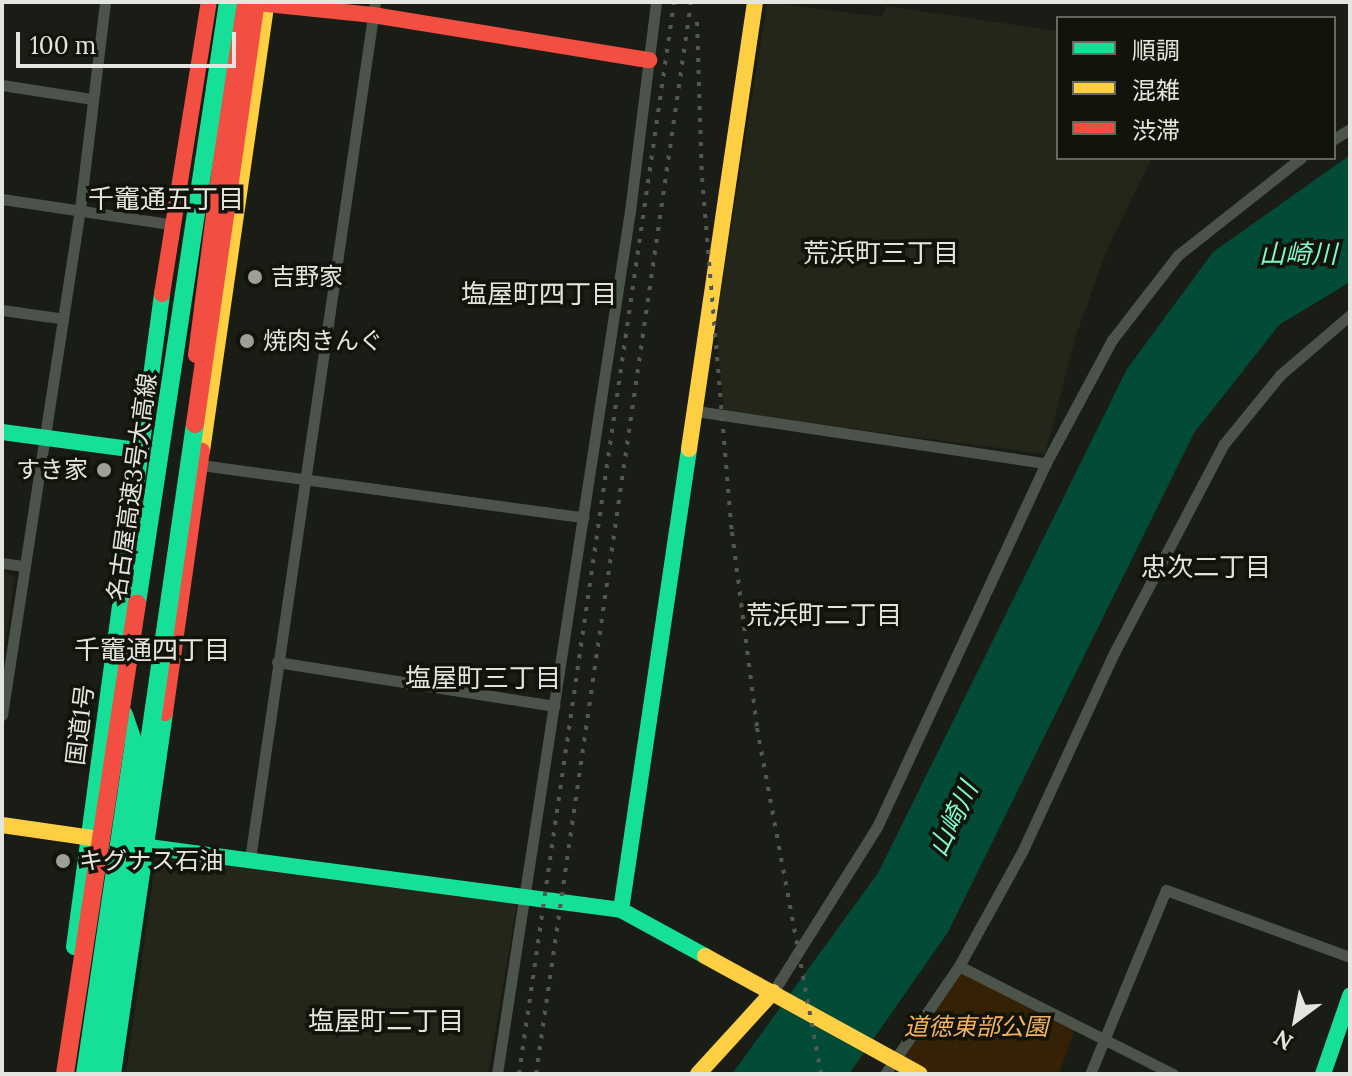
<!DOCTYPE html>
<meta charset="utf-8">
<style>
body{margin:0}
#map{position:relative;width:1352px;height:1076px;overflow:hidden;background:#1a1c16;font-family:Lora,"Noto Sans JP",serif}
div>[style]{position:absolute}
[style*='--x']{left:calc(var(--x)*1px);top:calc(var(--y)*1px);width:calc(var(--w)*1px);rotate:calc(var(--a)*1deg)}
.built>*{inset:0;background:#232618}
.green>*{inset:0;background:#352106}
.water>*{inset:0;background:#024b37}
.street>*{height:11px;margin:-5.5px;padding:0 5.5px;transform-origin:5.5px;border-radius:5.5px;background:#4c534b}
.fast>*{height:16px;margin:-8px;padding:0 8px;transform-origin:8px;border-radius:8px;background:#16e098}
.slow>*{height:16px;margin:-8px;padding:0 8px;transform-origin:8px;border-radius:8px;background:#ffcf43}
.jam>*{height:16px;margin:-8px;padding:0 8px;transform-origin:8px;border-radius:8px;background:#f24e42}
.rail>*{height:4px;margin-top:-2px;transform-origin:0;background:repeating-linear-gradient(90deg,#545852 0 4px,transparent 0 12px)}
.fast-bridge>*{height:18px;margin:-9px;padding:0 9px;transform-origin:9px;border-radius:9px;background:#16e098}
.jam-bridge>*{height:18px;margin:-9px;padding:0 9px;transform-origin:9px;border-radius:9px;background:#f24e42}
.dots>*{width:22px;height:22px;translate:-50% -50%;box-sizing:border-box;border:4px solid #12140b;border-radius:50%}
span{translate:-50% -50%;white-space:nowrap;text-align:center;line-height:1.15;-webkit-text-stroke:7px #12140b;paint-order:stroke}
.poi-label{font-size:24px;color:#e3e5de}
.left{translate:0 -50%;text-align:left}
.right{translate:-100% -50%;text-align:right}
.street-label{font-size:24px;color:#e3e5de}
.park-label{font-size:24px;color:#f6b15c;font-style:italic}
.neighbourhood-label{font-size:26px;color:#e3e5de}
.water-label{font-size:26px;color:#7df9cb;font-style:italic}
.frame{position:absolute;inset:0;border:4px solid #e3e5de;pointer-events:none}
.legend{position:absolute;left:1056px;top:16px;width:280px;height:144px;box-sizing:border-box;background:#12140b;border:2px solid #66685f;margin:0;padding:10px 14px;list-style:none;font-size:24px;color:#e3e5de}
.legend li{display:flex;align-items:center;gap:16px;height:40px}
.legend b{width:40px;border:2px solid #66685f}
.north{position:absolute;left:1256px;top:980px;width:80px;height:80px;-webkit-text-stroke:6px #12140b;paint-order:stroke;rotate:212deg;font-size:22px;font-weight:700;line-height:32px;text-align:center;color:#e3e5de}
.north::after{content:'';display:block;margin:auto;width:28px;height:36px;background:#e3e5de;clip-path:polygon(50% 0,100% 100%,50% 72%,0 100%)}
.scale{position:absolute;left:16px;top:32px;width:220px;height:36px;box-sizing:border-box;border:4px solid #e3e5de;border-top:0;padding-left:10px;font-size:24px;line-height:28px;white-space:nowrap;color:#e3e5de;-webkit-text-stroke:6px #12140b;paint-order:stroke}
</style>
<div id="map">
<div class="built">
<i style="clip-path:polygon(767px 2px,882px 17px,886px 6px,1058px 31px,1058px 158px,1152px 158px,1108px 247px,1076px 335px,1045px 454px,724px 412px,716px 323px)"></i>
<i style="clip-path:polygon(2px 570px,15px 578px,2px 665px)"></i>
<i style="clip-path:polygon(156px 857px,517px 904px,488px 1074px,126px 1074px)"></i>
</div>
<div class="green">
<i style="clip-path:polygon(959px 966px,1076px 1025px,1059px 1074px,920px 1074px,896px 1062px)"></i>
</div>
<div class="water">
<i style="clip-path:polygon(1350px 155px,1350px 282px,1279px 325px,1194px 433px,948px 932px,849px 1074px,732px 1074px,878px 873px,1127px 369px,1213px 252px)"></i>
</div>
<div class="street">
<i style="--x:2;--y:85;--w:90;--a:8.9"></i>
<i style="--x:1334;--y:139;--w:19;--a:-32"></i>
<i style="--x:2;--y:199;--w:175;--a:8.5"></i>
<i style="--x:2;--y:310;--w:58;--a:8"></i>
<i style="--x:696;--y:411;--w:354;--a:8.5"></i>
<i style="--x:201;--y:465;--w:386;--a:7.8"></i>
<i style="--x:2;--y:563;--w:21;--a:8"></i>
<i style="--x:277;--y:662;--w:281;--a:9"></i>
<i style="--x:2;--y:715;--w:512;--a:-81.24"></i>
<i style="--x:80;--y:209;--w:209;--a:-83.1"></i>
<i style="--x:250;--y:859;--w:866;--a:-81.7"></i>
<i style="--x:959;--y:966;--w:240;--a:26.8"></i>
<i style="--x:773;--y:992;--w:195;--a:-57.8"></i>
<i style="--x:877;--y:827;--w:401;--a:-65.1"></i>
<i style="--x:1046;--y:463;--w:140;--a:-61.8"></i>
<i style="--x:1112;--y:340;--w:108;--a:-52.2"></i>
<i style="--x:1178;--y:255;--w:157;--a:-38.3"></i>
<i style="--x:497;--y:1074;--w:873;--a:-81.24"></i>
<i style="--x:630;--y:211;--w:211;--a:-82.9"></i>
<i style="--x:885;--y:1074;--w:131;--a:-55.6"></i>
<i style="--x:959;--y:966;--w:130;--a:-61.1"></i>
<i style="--x:1022;--y:852;--w:221;--a:-65.2"></i>
<i style="--x:1115;--y:651;--w:233;--a:-62.3"></i>
<i style="--x:1223;--y:445;--w:90;--a:-50.8"></i>
<i style="--x:1280;--y:375;--w:92;--a:-40.6"></i>
<i style="--x:1090;--y:1074;--w:199;--a:-67.6"></i>
<i style="--x:1166;--y:890;--w:196;--a:20"></i>
</div>
<div class="fast">
<i style="--x:2;--y:432;--w:136;--a:7.6"></i>
<i style="--x:134;--y:845;--w:491;--a:7.6"></i>
<i style="--x:621;--y:910;--w:96;--a:28.7"></i>
<i style="--x:621;--y:910;--w:466;--a:-81.6"></i>
<i style="--x:74;--y:947;--w:659;--a:-82.32"></i>
<i style="--x:113;--y:1074;--w:365;--a:-81.8"></i>
<i style="--x:1323;--y:1074;--w:83;--a:-70.9"></i>
</div>
<div class="slow">
<i style="--x:689;--y:449;--w:452;--a:-81.6"></i>
<i style="--x:202;--y:451;--w:454;--a:-81.8"></i>
<i style="--x:2;--y:825;--w:98;--a:8.2"></i>
<i style="--x:705;--y:956;--w:245;--a:28.8"></i>
<i style="--x:698;--y:1074;--w:111;--a:-47.6"></i>
</div>
<div class="jam">
<i style="--x:257;--y:3;--w:117;--a:5.9"></i>
<i style="--x:373;--y:15;--w:280;--a:9.3"></i>
<i style="--x:162;--y:294;--w:296;--a:-80.9"></i>
<i style="--x:196;--y:355;--w:356;--a:-82.7"></i>
<i style="--x:165;--y:713;--w:265;--a:-82"></i>
</div>
<div class="rail">
<i style="--x:697;--y:22;--w:156;--a:88.2"></i>
<i style="--x:702;--y:178;--w:355;--a:85.2"></i>
<i style="--x:732;--y:532;--w:198;--a:82.7"></i>
<i style="--x:757;--y:728;--w:352;--a:79.5"></i>
<i style="--x:519;--y:1074;--w:1083;--a:-81.77"></i>
<i style="--x:536;--y:1074;--w:1083;--a:-81.77"></i>
</div>
<div class="fast-bridge">
<i style="--x:137;--y:603;--w:608;--a:-81.39"></i>
<i style="--x:85;--y:1074;--w:334;--a:-81.6"></i>
<i style="--x:134;--y:744;--w:31;--a:-109"></i>
<i style="--x:101;--y:1074;--w:657;--a:-81.77"></i>
</div>
<div class="jam-bridge">
<i style="--x:195;--y:424;--w:426;--a:-81.8"></i>
<i style="--x:65;--y:1074;--w:476;--a:-81.3"></i>
</div>
<div class="dots">
<i style="left:255px;top:277px;background:#9d9f98"></i>
<i style="left:247px;top:341px;background:#9d9f98"></i>
<i style="left:104px;top:470px;background:#9d9f98"></i>
<i style="left:63px;top:861px;background:#9d9f98"></i>
</div>
<div class="poi-label">
<span class="left" style="left:271px;top:277px">吉野家</span>
<span class="left" style="left:263px;top:341px">焼肉きんぐ</span>
<span class="right" style="left:88px;top:470px">すき家</span>
<span class="left" style="left:79px;top:861px">キグナス石油</span>
</div>
<div class="street-label">
<span style="left:132px;top:487px;rotate:-82deg">名古屋高速3号大高線</span>
<span style="left:80px;top:725px;rotate:-83deg">国道1号</span>
</div>
<div class="park-label">
<span style="left:976px;top:1027px">道徳東部公園</span>
</div>
<div class="neighbourhood-label">
<span style="left:166px;top:199px">千竈通五丁目</span>
<span style="left:881px;top:253px">荒浜町三丁目</span>
<span style="left:539px;top:294px">塩屋町四丁目</span>
<span style="left:1206px;top:567px">忠次二丁目</span>
<span style="left:824px;top:615px">荒浜町二丁目</span>
<span style="left:152px;top:650px">千竈通四丁目</span>
<span style="left:483px;top:678px">塩屋町三丁目</span>
<span style="left:386px;top:1021px">塩屋町二丁目</span>
</div>
<div class="water-label">
<span style="left:1298px;top:254px">山崎川</span>
<span style="left:953px;top:819px;rotate:-64deg">山崎川</span>
</div>
<div class="frame"></div>
<ul class="legend">
<li><b style="height:10px;background:#16e098"></b>順調</li>
<li><b style="height:10px;background:#ffcf43"></b>混雑</li>
<li><b style="height:10px;background:#f24e42"></b>渋滞</li>
</ul>
<div class="north">N</div>
<div class="scale">100 m</div>
</div>
